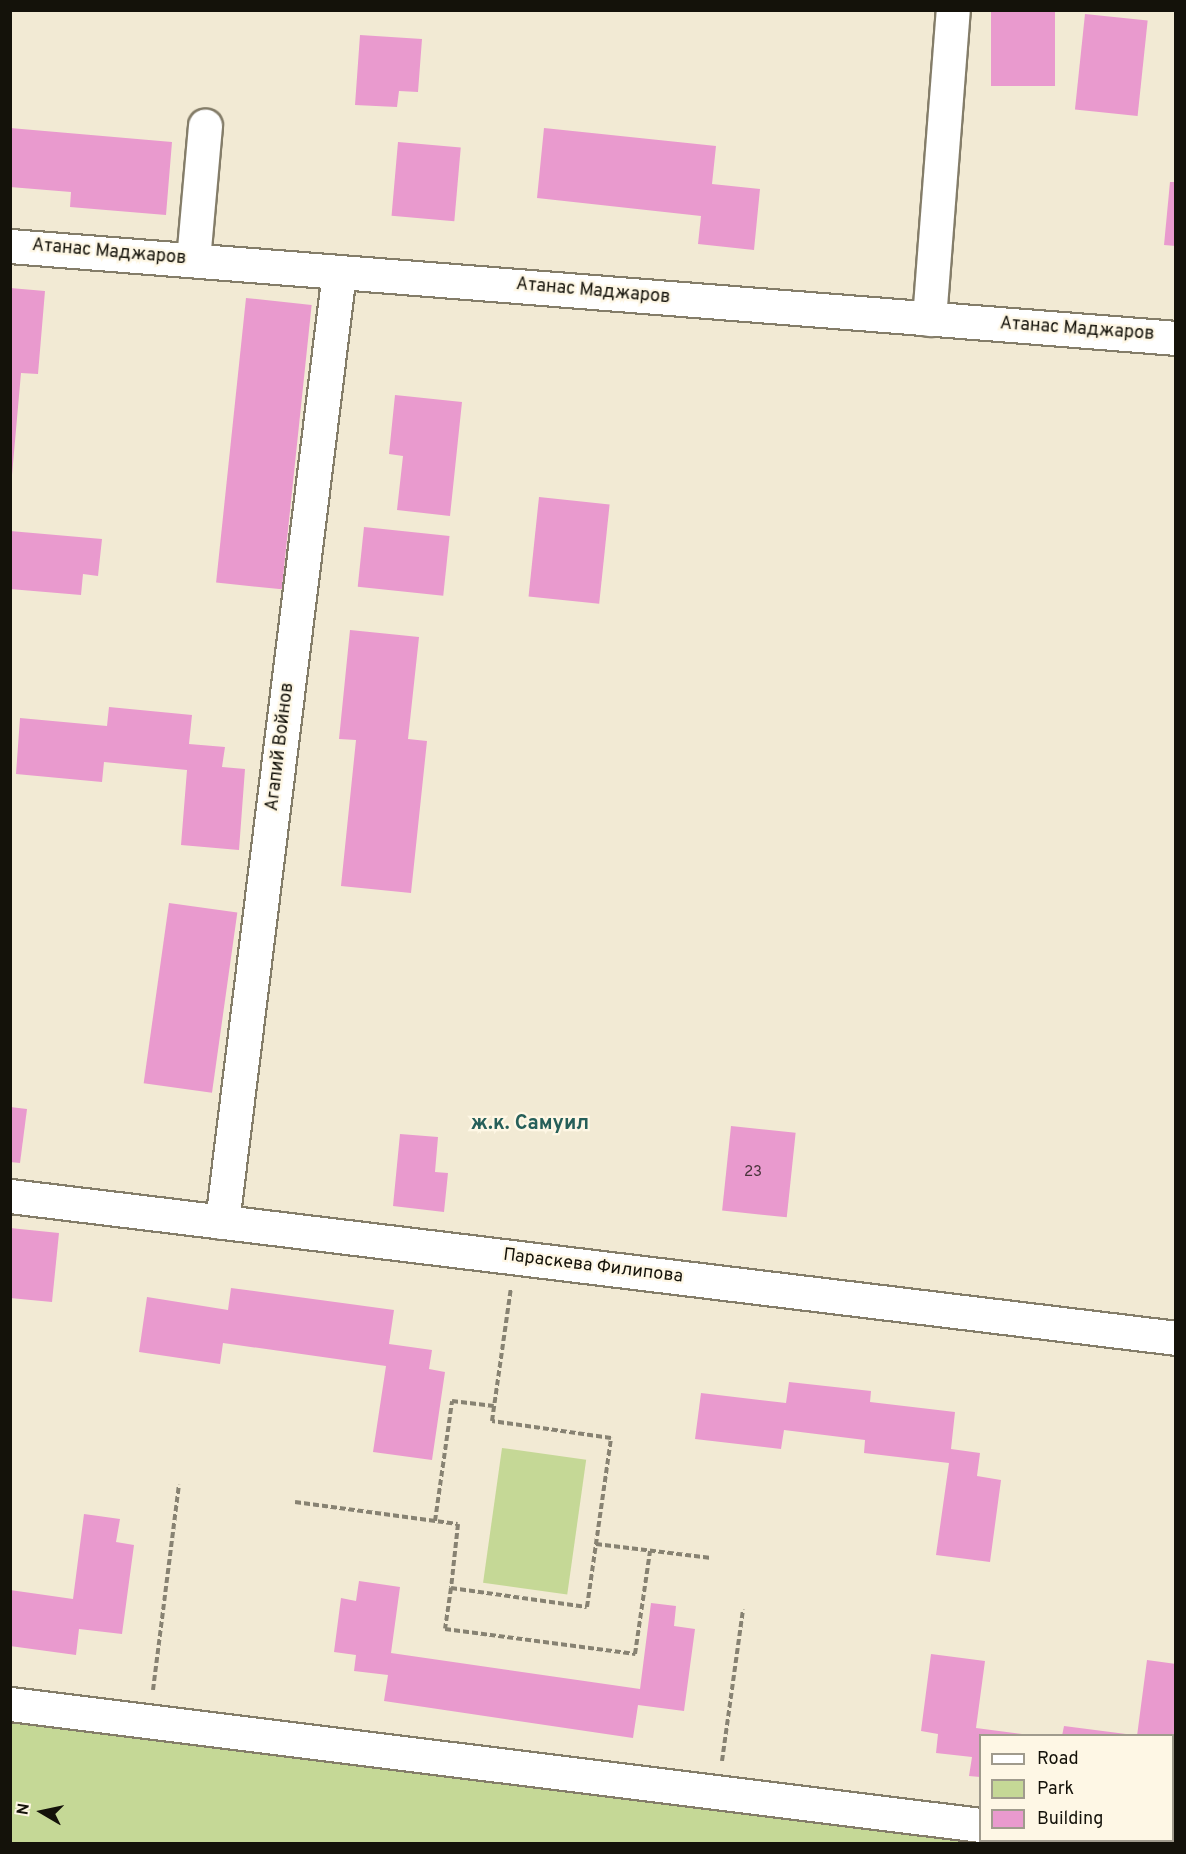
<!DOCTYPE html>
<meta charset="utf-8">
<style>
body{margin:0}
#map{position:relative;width:1186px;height:1854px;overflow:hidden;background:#f2ead4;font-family:Overpass,sans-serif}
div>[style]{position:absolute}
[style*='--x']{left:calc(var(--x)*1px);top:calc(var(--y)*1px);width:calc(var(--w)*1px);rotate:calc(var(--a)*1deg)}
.green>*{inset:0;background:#c5d896;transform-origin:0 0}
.building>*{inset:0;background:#e99ace;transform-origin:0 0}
.path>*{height:4px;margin-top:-2px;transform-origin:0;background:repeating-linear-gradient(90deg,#878272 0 6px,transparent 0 9px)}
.roads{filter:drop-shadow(2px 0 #847d69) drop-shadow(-2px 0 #847d69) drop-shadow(0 2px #847d69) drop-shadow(0 -2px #847d69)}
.minor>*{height:33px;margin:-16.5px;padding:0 16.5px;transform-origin:16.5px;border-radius:16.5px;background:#fff}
span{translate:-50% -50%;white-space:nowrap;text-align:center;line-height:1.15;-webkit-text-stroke:4.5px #fef7e5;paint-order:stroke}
.number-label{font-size:15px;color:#49343b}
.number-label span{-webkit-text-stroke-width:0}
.street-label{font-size:18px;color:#14120a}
.neighbourhood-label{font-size:20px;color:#265f59;font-weight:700}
.frame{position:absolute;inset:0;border:12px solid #14120a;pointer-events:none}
.legend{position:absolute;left:979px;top:1734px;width:195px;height:108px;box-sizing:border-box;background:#fef7e5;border:2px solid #a09b8d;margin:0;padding:8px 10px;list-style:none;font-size:18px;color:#14120a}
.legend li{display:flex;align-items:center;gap:12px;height:30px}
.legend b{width:30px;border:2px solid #a09b8d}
.north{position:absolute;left:12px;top:1782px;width:60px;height:60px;-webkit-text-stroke:4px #fef7e5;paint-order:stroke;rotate:279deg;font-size:16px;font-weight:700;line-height:24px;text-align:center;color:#14120a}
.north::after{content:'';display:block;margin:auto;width:21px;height:27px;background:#14120a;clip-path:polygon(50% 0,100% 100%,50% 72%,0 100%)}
</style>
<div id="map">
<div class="green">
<i style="left:502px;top:1448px;width:85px;height:136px;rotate:8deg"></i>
<i style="clip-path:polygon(11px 1704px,980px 1840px,1131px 1844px,11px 1844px)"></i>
</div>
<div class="building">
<i style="left:991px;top:10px;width:64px;height:76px"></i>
<i style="left:1085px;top:14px;width:63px;height:96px;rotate:6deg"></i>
<i style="clip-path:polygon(360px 35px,422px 39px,418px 92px,399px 91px,397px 107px,355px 105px)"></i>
<i style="clip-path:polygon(10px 128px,172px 142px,166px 215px,70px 207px,71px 192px,10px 187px)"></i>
<i style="clip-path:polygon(544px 128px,716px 146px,712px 184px,760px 189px,754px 250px,698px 244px,701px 216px,537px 198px)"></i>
<i style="left:398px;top:142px;width:63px;height:74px;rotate:5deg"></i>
<i style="clip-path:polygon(1170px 182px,1176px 182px,1176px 246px,1164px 245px)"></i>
<i style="clip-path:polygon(10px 288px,45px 291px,38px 374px,21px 373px,12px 475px)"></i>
<i style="left:246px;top:298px;width:66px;height:286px;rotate:6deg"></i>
<i style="clip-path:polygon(395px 395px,462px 402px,450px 516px,397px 510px,403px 456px,389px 454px)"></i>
<i style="left:539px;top:497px;width:71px;height:100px;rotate:6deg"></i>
<i style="left:364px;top:527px;width:86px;height:60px;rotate:6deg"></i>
<i style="clip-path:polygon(10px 531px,102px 539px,98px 576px,83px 574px,81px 595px,10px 589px)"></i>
<i style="clip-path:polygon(350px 630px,419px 637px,408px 739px,427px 741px,411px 893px,341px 886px,356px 740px,339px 739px)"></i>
<i style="clip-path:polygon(109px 707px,192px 715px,189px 744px,225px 747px,222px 767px,245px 769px,239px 850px,181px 845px,187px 770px,104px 762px,102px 782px,16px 774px,20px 718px,107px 726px)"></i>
<i style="left:169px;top:903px;width:69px;height:182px;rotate:8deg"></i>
<i style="clip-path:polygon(10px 1107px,27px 1109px,20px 1163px,10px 1162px)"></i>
<i style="left:731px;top:1126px;width:65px;height:85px;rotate:6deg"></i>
<i style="clip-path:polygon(400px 1134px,438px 1137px,435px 1172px,448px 1173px,444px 1212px,393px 1206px)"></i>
<i style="clip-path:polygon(10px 1228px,59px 1233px,52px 1302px,10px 1298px)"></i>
<i style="clip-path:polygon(231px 1288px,394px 1310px,389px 1344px,432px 1350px,429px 1369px,445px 1372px,432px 1460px,373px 1452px,386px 1366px,223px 1343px,220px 1364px,139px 1352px,147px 1297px,228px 1310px)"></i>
<i style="clip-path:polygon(789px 1382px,871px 1391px,870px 1402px,955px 1412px,951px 1449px,980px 1453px,977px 1476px,1001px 1480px,990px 1562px,936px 1555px,949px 1463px,864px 1453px,865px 1440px,784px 1430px,781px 1449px,695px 1439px,701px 1393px,786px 1403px)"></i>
<i style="clip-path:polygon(84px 1514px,120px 1519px,116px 1542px,134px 1545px,122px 1634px,79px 1629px,76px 1655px,10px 1646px,10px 1590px,73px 1599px)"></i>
<i style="clip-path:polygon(359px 1581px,400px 1587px,391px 1653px,640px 1689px,651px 1603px,676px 1606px,674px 1626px,695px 1629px,684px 1711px,638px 1705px,633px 1738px,384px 1701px,388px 1675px,354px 1671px,356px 1655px,334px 1652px,341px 1598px,356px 1601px)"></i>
<i style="clip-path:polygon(931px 1654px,985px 1661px,976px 1728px,1022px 1734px,980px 1736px,980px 1777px,969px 1776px,972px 1757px,936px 1753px,938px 1734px,921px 1731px)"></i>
<i style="clip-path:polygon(1147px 1660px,1176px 1664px,1176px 1754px,1172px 1736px,1137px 1736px)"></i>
<i style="clip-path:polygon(1064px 1726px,1126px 1734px,1126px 1736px,1062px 1736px)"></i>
</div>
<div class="path">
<i style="--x:295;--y:1502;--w:164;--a:7.7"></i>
<i style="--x:458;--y:1524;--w:64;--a:96.2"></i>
<i style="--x:451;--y:1588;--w:137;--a:8"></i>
<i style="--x:587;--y:1607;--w:171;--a:-81.9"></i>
<i style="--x:611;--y:1438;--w:120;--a:-171.9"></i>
<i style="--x:492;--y:1421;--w:134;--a:-81.9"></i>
<i style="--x:435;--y:1521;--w:121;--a:-81.9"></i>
<i style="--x:452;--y:1401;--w:42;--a:6.8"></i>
<i style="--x:596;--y:1544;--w:116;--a:6.9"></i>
<i style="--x:451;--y:1588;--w:41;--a:98.3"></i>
<i style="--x:445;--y:1629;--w:192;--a:7.5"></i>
<i style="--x:635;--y:1654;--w:104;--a:-81.7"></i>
<i style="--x:153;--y:1690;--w:207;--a:-82.8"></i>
<i style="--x:722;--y:1761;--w:153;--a:-82.1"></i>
</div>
<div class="roads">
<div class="minor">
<i style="--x:10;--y:246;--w:1170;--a:4.51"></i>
<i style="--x:193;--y:260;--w:135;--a:-84.9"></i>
<i style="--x:929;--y:319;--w:310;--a:-85.6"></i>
<i style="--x:10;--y:1196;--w:1175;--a:6.94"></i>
<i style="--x:222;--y:1222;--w:957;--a:-82.98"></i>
<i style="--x:10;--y:1704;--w:978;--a:7.11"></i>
<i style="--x:1106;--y:1840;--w:25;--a:9"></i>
</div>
</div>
<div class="number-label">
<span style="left:753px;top:1173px">23</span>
</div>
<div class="street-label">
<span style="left:109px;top:253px;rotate:5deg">Атанас Маджаров</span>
<span style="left:593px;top:292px;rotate:5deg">Атанас Маджаров</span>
<span style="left:1077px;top:330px;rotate:4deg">Атанас Маджаров</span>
<span style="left:281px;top:747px;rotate:-83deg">Агапий Войнов</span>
<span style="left:593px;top:1267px;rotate:7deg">Параскева Филипова</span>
</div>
<div class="neighbourhood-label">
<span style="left:530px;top:1124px">ж.к. Самуил</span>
</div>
<div class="frame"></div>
<ul class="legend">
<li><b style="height:8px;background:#fff"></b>Road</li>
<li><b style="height:16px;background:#c5d896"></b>Park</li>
<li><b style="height:16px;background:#e99ace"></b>Building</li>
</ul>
<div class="north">N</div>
</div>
